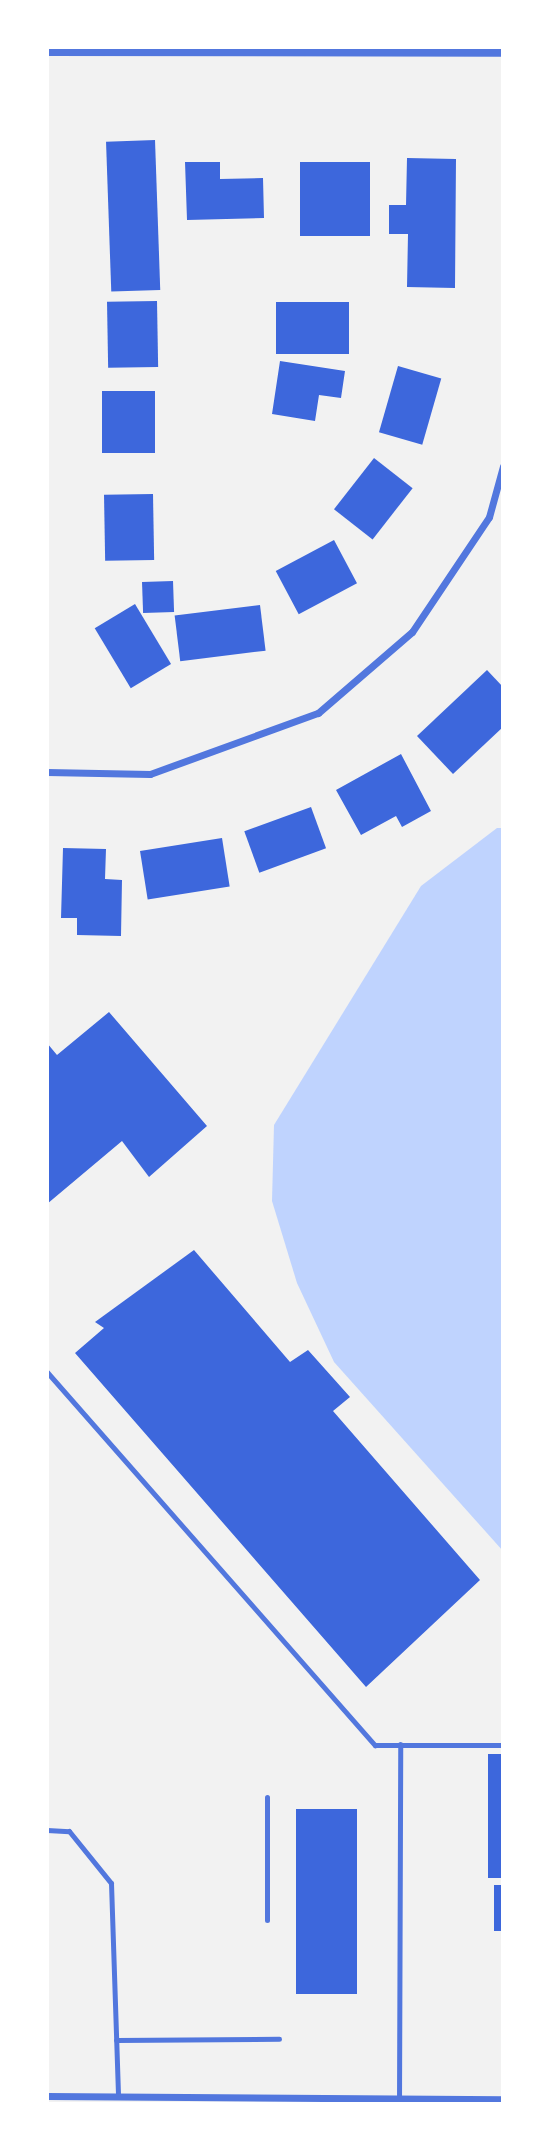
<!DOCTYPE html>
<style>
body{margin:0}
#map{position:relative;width:550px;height:2151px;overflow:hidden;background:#f2f2f2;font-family:Roboto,sans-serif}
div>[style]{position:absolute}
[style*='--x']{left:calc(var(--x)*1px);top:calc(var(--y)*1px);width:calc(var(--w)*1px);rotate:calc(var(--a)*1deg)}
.water>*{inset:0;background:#bfd3fe}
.building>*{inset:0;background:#3d67dc;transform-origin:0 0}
.service>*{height:5px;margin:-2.5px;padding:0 2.5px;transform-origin:2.5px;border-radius:2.5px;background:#5277de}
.minor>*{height:7px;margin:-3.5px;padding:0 3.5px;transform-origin:3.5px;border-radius:3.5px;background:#5277de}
.tertiary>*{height:12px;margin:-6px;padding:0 6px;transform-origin:6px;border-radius:6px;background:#5277de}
span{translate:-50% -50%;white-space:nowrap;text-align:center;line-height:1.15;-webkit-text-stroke:7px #fff;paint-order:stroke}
.frame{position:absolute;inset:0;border:49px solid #fff;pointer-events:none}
</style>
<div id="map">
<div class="water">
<i style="clip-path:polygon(497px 828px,503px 828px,503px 1551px,334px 1362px,297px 1283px,272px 1201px,274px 1125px,421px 886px)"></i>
</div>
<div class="building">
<i style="left:155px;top:140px;width:150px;height:49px;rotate:88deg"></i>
<i style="clip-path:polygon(407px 158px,456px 159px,455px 288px,407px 287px,408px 234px,389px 234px,389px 205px,406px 205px)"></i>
<i style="clip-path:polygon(185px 162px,220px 162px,220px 179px,263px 178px,264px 218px,187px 220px)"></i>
<i style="left:300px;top:162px;width:70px;height:74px"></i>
<i style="left:157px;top:301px;width:66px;height:50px;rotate:89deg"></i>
<i style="left:349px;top:302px;width:52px;height:73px;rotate:90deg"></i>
<i style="clip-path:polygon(280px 361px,345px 371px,341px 398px,319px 395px,315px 421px,272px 414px)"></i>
<i style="left:398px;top:366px;width:45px;height:69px;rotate:16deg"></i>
<i style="left:102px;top:391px;width:53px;height:62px"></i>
<i style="left:374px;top:458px;width:49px;height:65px;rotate:38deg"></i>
<i style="left:153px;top:494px;width:66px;height:49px;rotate:89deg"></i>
<i style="left:334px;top:540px;width:49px;height:66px;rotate:62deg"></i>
<i style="left:173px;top:581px;width:31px;height:31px;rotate:88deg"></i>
<i style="left:135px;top:604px;width:70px;height:47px;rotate:59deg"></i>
<i style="left:260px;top:605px;width:46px;height:86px;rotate:83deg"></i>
<i style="clip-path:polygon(487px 670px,503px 687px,503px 727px,453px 774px,417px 736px)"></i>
<i style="clip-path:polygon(401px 754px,431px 811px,402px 827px,396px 816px,361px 835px,336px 790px)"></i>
<i style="left:311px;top:807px;width:44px;height:71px;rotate:70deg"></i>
<i style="left:222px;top:838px;width:49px;height:83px;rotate:81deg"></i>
<i style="clip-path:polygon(63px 848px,106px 849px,105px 879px,122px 880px,121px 936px,77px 935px,77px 918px,61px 918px)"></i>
<i style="clip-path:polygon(109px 1012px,207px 1126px,149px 1177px,122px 1141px,47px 1204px,47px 1043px,57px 1055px)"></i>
<i style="clip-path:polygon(194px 1250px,290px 1362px,308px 1350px,350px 1397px,333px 1411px,480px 1580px,366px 1687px,75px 1353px,104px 1328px,95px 1322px)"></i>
<i style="left:488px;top:1754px;width:15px;height:124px"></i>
<i style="left:296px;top:1809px;width:61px;height:185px"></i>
<i style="left:494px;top:1885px;width:9px;height:46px"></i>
</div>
<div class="service">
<i style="--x:47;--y:1372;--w:497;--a:48.7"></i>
<i style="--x:375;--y:1745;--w:128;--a:0"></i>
<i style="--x:267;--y:1797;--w:123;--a:90"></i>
<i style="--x:47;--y:1830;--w:22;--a:3"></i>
<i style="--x:69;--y:1831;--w:67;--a:51.1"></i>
<i style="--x:111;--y:1883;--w:214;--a:88.1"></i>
<i style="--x:116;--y:2040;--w:163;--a:-0.4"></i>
<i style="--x:399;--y:2104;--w:360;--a:-89.8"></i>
</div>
<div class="minor">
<i style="--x:47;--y:772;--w:103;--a:1.1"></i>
<i style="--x:150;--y:774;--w:179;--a:-20"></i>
<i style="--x:318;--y:713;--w:124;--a:-40.8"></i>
<i style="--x:412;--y:632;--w:138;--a:-56.2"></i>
<i style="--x:489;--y:517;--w:53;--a:-74.6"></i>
<i style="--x:47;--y:2096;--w:456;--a:0.4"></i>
</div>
<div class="tertiary">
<i style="--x:47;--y:50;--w:456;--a:0.1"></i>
</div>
<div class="frame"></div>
</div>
